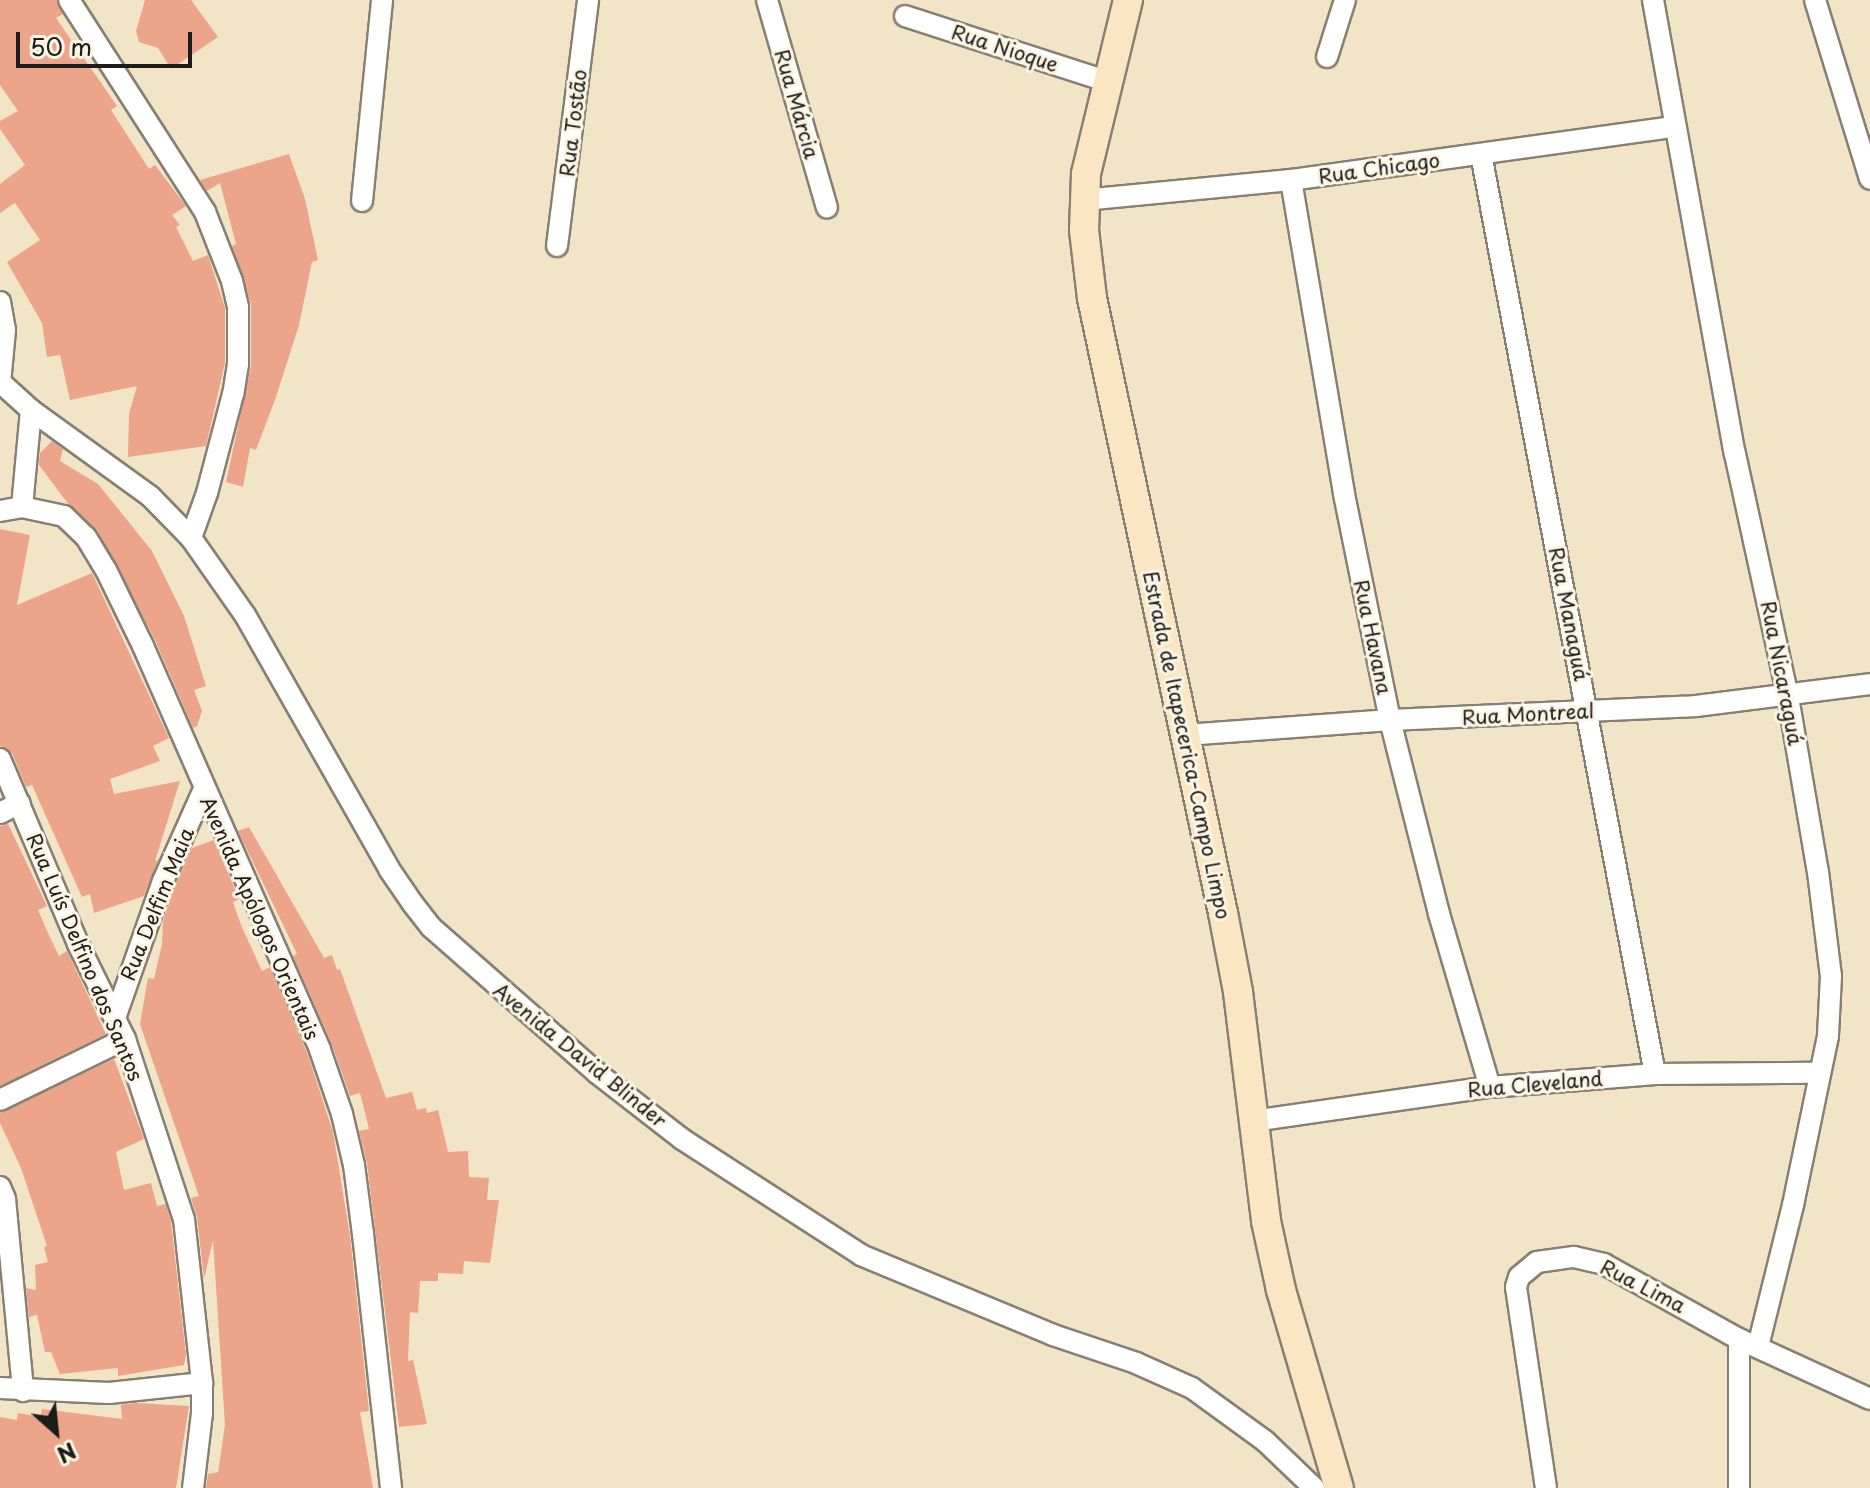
<!DOCTYPE html>
<meta charset="utf-8">
<style>
body{margin:0}
#map{position:relative;width:1870px;height:1488px;overflow:hidden;background:#f2e4c7;font-family:"Playpen Sans",sans-serif}
div>[style]{position:absolute}
[style*='--x']{left:calc(var(--x)*1px);top:calc(var(--y)*1px);width:calc(var(--w)*1px);rotate:calc(var(--a)*1deg)}
.building>*{inset:0;background:#eca48a}
.roads{filter:drop-shadow(2px 0 #878072) drop-shadow(-2px 0 #878072) drop-shadow(0 2px #878072) drop-shadow(0 -2px #878072)}
.minor>*{height:20px;margin:-10px;padding:0 10px;transform-origin:10px;border-radius:10px;background:#fff}
.secondary>*{height:28px;margin:-14px;padding:0 14px;transform-origin:14px;border-radius:14px;background:#fbe6c4}
span{translate:-50% -50%;white-space:nowrap;text-align:center;line-height:1.15;-webkit-text-stroke:6px #fcf5e5;paint-order:stroke}
.street-label{font-size:20px;color:#1c1c1c}
.north{position:absolute;left:16px;top:1392px;width:80px;height:80px;-webkit-text-stroke:6px #fcf5e5;paint-order:stroke;rotate:153deg;font-size:22px;font-weight:700;line-height:32px;text-align:center;color:#1c1c1c}
.north::after{content:'';display:block;margin:auto;width:28px;height:36px;background:#1c1c1c;clip-path:polygon(50% 0,100% 100%,50% 72%,0 100%)}
.scale{position:absolute;left:16px;top:32px;width:176px;height:36px;box-sizing:border-box;border:4px solid #1c1c1c;border-top:0;padding-left:10px;font-size:24px;line-height:28px;white-space:nowrap;color:#1c1c1c;-webkit-text-stroke:6px #fcf5e5;paint-order:stroke}
</style>
<div id="map">
<div class="building">
<i style="clip-path:polygon(0 0,56px 0,63px 14px,56px 18px,117px 106px,111px 110px,149px 169px,155px 165px,186px 206px,172px 215px,180px 225px,176px 227px,193px 261px,208px 255px,225px 308px,225px 363px,206px 446px,128px 457px,129px 414px,137px 386px,70px 400px,60px 355px,47px 357px,42px 323px,7px 262px,40px 240px,15px 203px,0 213px,0 184px,25px 165px,0 129px,0 121px,18px 111px,0 85px)"></i>
<i style="clip-path:polygon(145px 0,191px 0,218px 37px,171px 69px,158px 48px,139px 42px,136px 31px)"></i>
<i style="clip-path:polygon(289px 154px,305px 199px,318px 260px,312px 262px,299px 325px,276px 397px,256px 450px,250px 448px,243px 487px,226px 482px,251px 366px,251px 304px,232px 246px,236px 244px,220px 183px,207px 191px,200px 180px)"></i>
<i style="clip-path:polygon(52px 441px,63px 449px,60px 461px,98px 484px,152px 551px,184px 616px,206px 686px,194px 690px,202px 711px,197px 726px,193px 728px,155px 640px,97px 530px,69px 505px,39px 465px,40px 453px)"></i>
<i style="clip-path:polygon(0 529px,30px 535px,17px 605px,92px 573px,169px 738px,153px 746px,160px 761px,110px 779px,114px 794px,180px 781px,155px 861px,158px 860px,144px 896px,94px 913px,90px 894px,82px 897px,32px 785px,26px 787px,12px 753px,0 746px)"></i>
<i style="clip-path:polygon(8px 824px,47px 906px,38px 910px,48px 933px,59px 956px,67px 951px,106px 1034px,0 1086px,0 826px)"></i>
<i style="clip-path:polygon(249px 827px,324px 958px,332px 955px,337px 970px,340px 969px,386px 1098px,412px 1092px,417px 1110px,426px 1108px,427px 1113px,438px 1110px,448px 1152px,468px 1151px,469px 1177px,489px 1178px,487px 1200px,499px 1200px,490px 1263px,464px 1261px,463px 1274px,438px 1273px,438px 1281px,420px 1281px,418px 1313px,410px 1312px,408px 1361px,413px 1360px,427px 1424px,399px 1427px,367px 1163px,359px 1131px,369px 1129px,360px 1093px,350px 1096px,332px 1045px,293px 956px,297px 954px,238px 831px)"></i>
<i style="clip-path:polygon(214px 840px,239px 899px,233px 902px,241px 925px,262px 971px,270px 967px,308px 1055px,333px 1132px,350px 1236px,369px 1411px,360px 1412px,373px 1488px,206px 1488px,208px 1474px,218px 1472px,225px 1425px,213px 1240px,204px 1279px,197px 1217px,191px 1198px,199px 1196px,140px 1024px,148px 978px,154px 979px,162px 944px,163px 921px,175px 886px,192px 848px)"></i>
<i style="clip-path:polygon(114px 1059px,144px 1139px,116px 1152px,124px 1190px,151px 1183px,157px 1206px,166px 1204px,171px 1222px,186px 1355px,184px 1365px,118px 1376px,118px 1368px,60px 1374px,51px 1352px,45px 1352px,37px 1315px,29px 1317px,26px 1288px,36px 1290px,35px 1265px,48px 1262px,44px 1247px,47px 1246px,21px 1168px,0 1123px,0 1113px)"></i>
<i style="clip-path:polygon(136px 1403px,189px 1406px,176px 1488px,0 1488px,0 1417px,17px 1420px,18px 1413px,35px 1416px,41px 1415px,42px 1409px,122px 1419px,121px 1405px)"></i>
</div>
<div class="roads">
<div class="minor">
<i style="--x:69;--y:0;--w:252;--a:57.3"></i>
<i style="--x:205;--y:212;--w:74;--a:68.6"></i>
<i style="--x:232;--y:281;--w:27;--a:77"></i>
<i style="--x:238;--y:307;--w:57;--a:90"></i>
<i style="--x:238;--y:364;--w:30;--a:99"></i>
<i style="--x:233;--y:394;--w:102;--a:104.7"></i>
<i style="--x:207;--y:493;--w:48;--a:109.6"></i>
<i style="--x:767;--y:0;--w:216;--a:73.9"></i>
<i style="--x:1653;--y:0;--w:461;--a:79.8"></i>
<i style="--x:1735;--y:454;--w:249;--a:77.7"></i>
<i style="--x:1788;--y:697;--w:178;--a:80.3"></i>
<i style="--x:1818;--y:872;--w:105;--a:82.9"></i>
<i style="--x:1831;--y:976;--w:60;--a:92.9"></i>
<i style="--x:1828;--y:1036;--w:173;--a:101.7"></i>
<i style="--x:1793;--y:1205;--w:145;--a:103.9"></i>
<i style="--x:1815;--y:0;--w:187;--a:72.9"></i>
<i style="--x:905;--y:16;--w:211;--a:17.9"></i>
<i style="--x:1327;--y:57;--w:60;--a:-72.5"></i>
<i style="--x:1481;--y:154;--w:936;--a:79.29"></i>
<i style="--x:1291;--y:180;--w:318;--a:80.4"></i>
<i style="--x:1344;--y:494;--w:231;--a:78.5"></i>
<i style="--x:1390;--y:720;--w:200;--a:75.8"></i>
<i style="--x:1439;--y:914;--w:180;--a:73.6"></i>
<i style="--x:1083;--y:200;--w:209;--a:-5.5"></i>
<i style="--x:1291;--y:180;--w:387;--a:-7.9"></i>
<i style="--x:362;--y:201;--w:202;--a:-84.3"></i>
<i style="--x:557;--y:246;--w:248;--a:-82.8"></i>
<i style="--x:0;--y:302;--w:28;--a:80"></i>
<i style="--x:5;--y:330;--w:54;--a:95.3"></i>
<i style="--x:0;--y:382;--w:42;--a:42.1"></i>
<i style="--x:31;--y:410;--w:147;--a:35.9"></i>
<i style="--x:150;--y:496;--w:59;--a:45.7"></i>
<i style="--x:191;--y:538;--w:94;--a:55"></i>
<i style="--x:245;--y:615;--w:292;--a:60.4"></i>
<i style="--x:389;--y:869;--w:42;--a:55.6"></i>
<i style="--x:413;--y:904;--w:29;--a:52"></i>
<i style="--x:431;--y:927;--w:221;--a:41.3"></i>
<i style="--x:597;--y:1073;--w:108;--a:37.8"></i>
<i style="--x:682;--y:1139;--w:213;--a:32.9"></i>
<i style="--x:861;--y:1255;--w:208;--a:22.6"></i>
<i style="--x:1053;--y:1335;--w:88;--a:18.6"></i>
<i style="--x:1136;--y:1363;--w:61;--a:24.1"></i>
<i style="--x:1192;--y:1388;--w:90;--a:36"></i>
<i style="--x:1265;--y:1441;--w:68;--a:43.8"></i>
<i style="--x:31;--y:410;--w:97;--a:95.3"></i>
<i style="--x:22;--y:507;--w:43;--a:12.1"></i>
<i style="--x:64;--y:516;--w:30;--a:44"></i>
<i style="--x:86;--y:537;--w:39;--a:59"></i>
<i style="--x:106;--y:570;--w:85;--a:64"></i>
<i style="--x:143;--y:646;--w:441;--a:66.3"></i>
<i style="--x:320;--y:1050;--w:68;--a:71"></i>
<i style="--x:342;--y:1114;--w:52;--a:76.8"></i>
<i style="--x:354;--y:1165;--w:70;--a:82.6"></i>
<i style="--x:363;--y:1234;--w:256;--a:83.7"></i>
<i style="--x:0;--y:511;--w:22;--a:-10"></i>
<i style="--x:1185;--y:735;--w:206;--a:-4.2"></i>
<i style="--x:1390;--y:720;--w:306;--a:-2.6"></i>
<i style="--x:1696;--y:706;--w:175;--a:-7.2"></i>
<i style="--x:0;--y:759;--w:201;--a:67.1"></i>
<i style="--x:78;--y:944;--w:106;--a:63.7"></i>
<i style="--x:125;--y:1039;--w:189;--a:71.9"></i>
<i style="--x:184;--y:1219;--w:165;--a:83.7"></i>
<i style="--x:202;--y:1383;--w:30;--a:90"></i>
<i style="--x:202;--y:1413;--w:76;--a:96.8"></i>
<i style="--x:0;--y:813;--w:22;--a:-27"></i>
<i style="--x:115;--y:1018;--w:145;--a:-70.7"></i>
<i style="--x:163;--y:881;--w:98;--a:-66"></i>
<i style="--x:0;--y:1100;--w:139;--a:-26"></i>
<i style="--x:1253;--y:1121;--w:239;--a:-8.2"></i>
<i style="--x:1490;--y:1087;--w:166;--a:-4.5"></i>
<i style="--x:1655;--y:1074;--w:163;--a:-0.4"></i>
<i style="--x:0;--y:1187;--w:13;--a:67"></i>
<i style="--x:5;--y:1199;--w:193;--a:84.6"></i>
<i style="--x:0;--y:1388;--w:109;--a:2.6"></i>
<i style="--x:109;--y:1393;--w:94;--a:-6.1"></i>
<i style="--x:1546;--y:1488;--w:203;--a:-98.5"></i>
<i style="--x:1516;--y:1287;--w:10;--a:-73"></i>
<i style="--x:1519;--y:1277;--w:23;--a:-40"></i>
<i style="--x:1537;--y:1262;--w:37;--a:-8"></i>
<i style="--x:1574;--y:1257;--w:31;--a:13"></i>
<i style="--x:1604;--y:1264;--w:154;--a:29.1"></i>
<i style="--x:1739;--y:1339;--w:144;--a:24.6"></i>
<i style="--x:1739;--y:1488;--w:149;--a:-90"></i>
</div>
<div class="secondary">
<i style="--x:1128;--y:0;--w:179;--a:103.6"></i>
<i style="--x:1086;--y:174;--w:56;--a:92"></i>
<i style="--x:1084;--y:230;--w:68;--a:83.3"></i>
<i style="--x:1092;--y:298;--w:629;--a:77.98"></i>
<i style="--x:1223;--y:913;--w:80;--a:79.2"></i>
<i style="--x:1238;--y:992;--w:231;--a:83"></i>
<i style="--x:1266;--y:1221;--w:71;--a:77.7"></i>
<i style="--x:1281;--y:1290;--w:206;--a:73.7"></i>
</div>
</div>
<div class="street-label">
<span style="left:1005px;top:48px;rotate:18deg">Rua Nioque</span>
<span style="left:797px;top:104px;rotate:74deg">Rua Márcia</span>
<span style="left:573px;top:123px;rotate:-83deg">Rua Tostão</span>
<span style="left:1379px;top:168px;rotate:-8deg">Rua Chicago</span>
<span style="left:1569px;top:614px;rotate:79deg">Rua Managuá</span>
<span style="left:1373px;top:637px;rotate:78deg">Rua Havana</span>
<span style="left:1782px;top:673px;rotate:79deg">Rua Nicaraguá</span>
<span style="left:1528px;top:714px;rotate:-3deg">Rua Montreal</span>
<span style="left:1187px;top:745px;rotate:78deg">Estrada de Itapecerica-Campo Limpo</span>
<span style="left:157px;top:904px;rotate:-68deg">Rua Delfim Maia</span>
<span style="left:260px;top:918px;rotate:66deg">Avenida Apólogos Orientais</span>
<span style="left:85px;top:957px;rotate:67deg">Rua Luís Delfino dos Santos</span>
<span style="left:580px;top:1055px;rotate:39deg">Avenida David Blinder</span>
<span style="left:1535px;top:1084px;rotate:-5deg">Rua Cleveland</span>
<span style="left:1643px;top:1286px;rotate:27deg">Rua Lima</span>
</div>
<div class="north">N</div>
<div class="scale">50 m</div>
</div>
